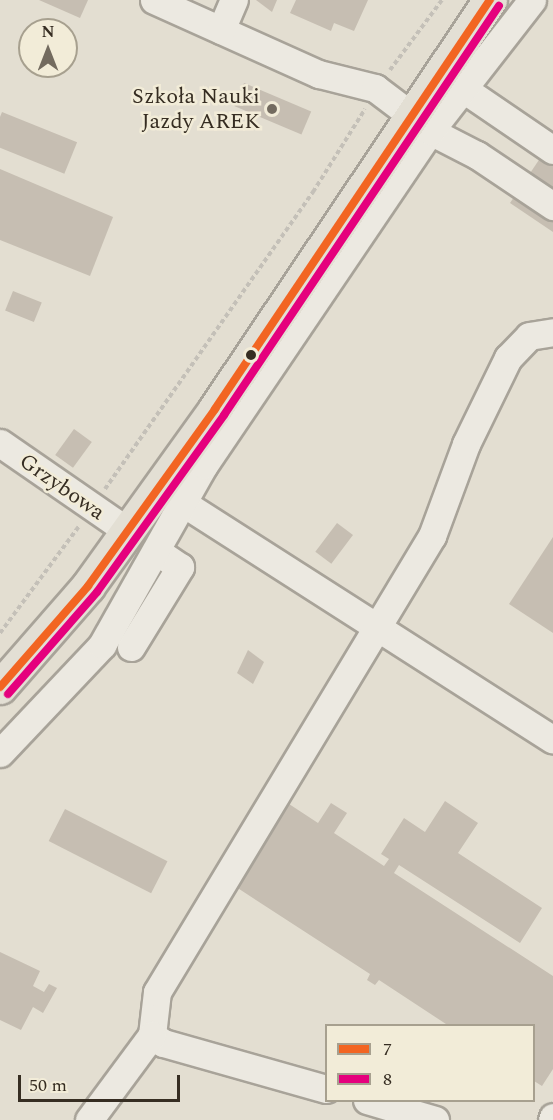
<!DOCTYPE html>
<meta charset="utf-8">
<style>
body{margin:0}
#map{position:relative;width:553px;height:1120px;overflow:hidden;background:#e3ded1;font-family:Spectral,serif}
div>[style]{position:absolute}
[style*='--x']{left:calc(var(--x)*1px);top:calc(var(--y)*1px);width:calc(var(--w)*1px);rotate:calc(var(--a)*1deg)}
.building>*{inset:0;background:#c6beb2;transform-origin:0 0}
.path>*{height:4px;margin-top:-2px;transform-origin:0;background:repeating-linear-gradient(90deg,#c4c0b8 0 4.5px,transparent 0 7.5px)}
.roads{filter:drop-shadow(2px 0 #a8a399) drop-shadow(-2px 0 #a8a399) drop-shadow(0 2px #a8a399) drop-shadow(0 -2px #a8a399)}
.minor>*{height:27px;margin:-13.5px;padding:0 13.5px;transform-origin:13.5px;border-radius:13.5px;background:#ece9e1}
.major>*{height:33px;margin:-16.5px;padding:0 16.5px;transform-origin:16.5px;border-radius:16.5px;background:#e3dfd4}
.bus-1>*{height:8px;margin:-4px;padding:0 4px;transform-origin:4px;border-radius:4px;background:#f26522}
.bus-2>*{height:8px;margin:-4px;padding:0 4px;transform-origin:4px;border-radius:4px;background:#e5007d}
.dots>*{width:16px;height:16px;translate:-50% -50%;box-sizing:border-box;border:3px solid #f2ecd8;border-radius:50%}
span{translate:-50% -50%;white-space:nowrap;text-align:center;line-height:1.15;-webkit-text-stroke:5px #f2ecd8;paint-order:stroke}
.poi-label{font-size:22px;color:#362d22}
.right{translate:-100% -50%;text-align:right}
.street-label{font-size:22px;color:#362d22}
.legend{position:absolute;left:325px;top:1024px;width:210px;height:78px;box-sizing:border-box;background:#f2ecd8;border:2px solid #a7a08f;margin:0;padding:8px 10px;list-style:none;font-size:18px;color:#362d22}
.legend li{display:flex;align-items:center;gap:12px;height:30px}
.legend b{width:30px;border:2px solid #a7a08f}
.north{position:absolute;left:18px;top:18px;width:60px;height:60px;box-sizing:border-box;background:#f2ecd8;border:2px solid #a7a08f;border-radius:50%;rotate:0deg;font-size:16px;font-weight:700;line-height:24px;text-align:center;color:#362d22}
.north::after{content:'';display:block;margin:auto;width:21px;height:27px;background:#736b5f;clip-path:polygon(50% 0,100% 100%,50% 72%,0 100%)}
.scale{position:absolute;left:18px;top:1075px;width:162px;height:27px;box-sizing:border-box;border:3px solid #362d22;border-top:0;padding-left:8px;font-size:18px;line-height:21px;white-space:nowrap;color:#362d22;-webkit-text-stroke:4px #f2ecd8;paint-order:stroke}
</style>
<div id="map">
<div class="building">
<i style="clip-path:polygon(39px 0,88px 0,80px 18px)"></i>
<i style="clip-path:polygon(256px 0,277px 0,272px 12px)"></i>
<i style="clip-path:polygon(296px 0,368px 0,354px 31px,334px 23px,331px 31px,290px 13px)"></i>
<i style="left:244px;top:83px;width:73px;height:25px;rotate:23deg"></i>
<i style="left:2px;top:112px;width:81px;height:34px;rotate:22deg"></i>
<i style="clip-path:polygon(553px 139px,553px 232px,510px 203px)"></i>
<i style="clip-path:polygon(0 169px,113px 217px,90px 276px,0 240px)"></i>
<i style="left:13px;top:291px;width:31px;height:21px;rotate:22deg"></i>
<i style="left:74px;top:429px;width:22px;height:32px;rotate:36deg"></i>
<i style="left:337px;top:523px;width:20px;height:36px;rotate:37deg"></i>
<i style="clip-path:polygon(553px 537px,553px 633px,509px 604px)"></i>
<i style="clip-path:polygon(248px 650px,264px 662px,253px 684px,237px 673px)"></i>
<i style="clip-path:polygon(445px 801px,478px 823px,458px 853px,542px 908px,520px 943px,399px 865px,394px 873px,553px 976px,553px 1069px,542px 1086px,534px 1081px,534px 1026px,449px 1026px,379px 980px,375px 985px,367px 980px,370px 974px,233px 885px,286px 802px,318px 823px,331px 803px,347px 813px,334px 833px,384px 866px,389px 859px,381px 854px,404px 818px,425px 832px)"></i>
<i style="left:65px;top:809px;width:115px;height:36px;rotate:27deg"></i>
<i style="clip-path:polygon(0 952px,40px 971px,33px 986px,44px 992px,49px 984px,57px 988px,43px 1013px,33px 1007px,21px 1030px,0 1020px)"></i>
</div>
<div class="path">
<i style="--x:390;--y:70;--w:87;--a:-53.4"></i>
<i style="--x:105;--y:489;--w:363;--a:-55"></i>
<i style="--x:313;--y:192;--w:98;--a:-57.9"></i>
<i style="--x:0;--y:633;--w:134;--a:-53.5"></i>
</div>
<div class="roads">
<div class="minor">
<i style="--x:154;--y:0;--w:181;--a:24.2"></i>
<i style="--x:319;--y:74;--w:58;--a:14"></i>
<i style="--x:375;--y:88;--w:46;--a:37.1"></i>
<i style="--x:221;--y:30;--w:33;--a:-67"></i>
<i style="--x:462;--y:88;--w:110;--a:34.3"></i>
<i style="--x:430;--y:131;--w:53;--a:27.1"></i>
<i style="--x:477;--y:155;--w:92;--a:33.9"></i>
<i style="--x:0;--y:443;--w:153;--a:34.6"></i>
<i style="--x:183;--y:503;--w:439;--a:32.6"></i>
<i style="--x:131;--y:647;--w:94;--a:-58.5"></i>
<i style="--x:180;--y:567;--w:29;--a:-146"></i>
<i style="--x:0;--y:753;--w:149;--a:-46.6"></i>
<i style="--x:102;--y:645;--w:207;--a:-60.5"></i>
<i style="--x:204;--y:465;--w:403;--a:-55.9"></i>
<i style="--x:430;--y:131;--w:166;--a:-52.1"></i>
<i style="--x:326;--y:1089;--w:169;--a:-164.2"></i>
<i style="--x:163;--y:1043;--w:14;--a:-144"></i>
<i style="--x:152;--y:1035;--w:43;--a:-83.4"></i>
<i style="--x:157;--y:992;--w:533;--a:-58.91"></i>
<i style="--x:432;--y:536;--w:98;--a:-69.7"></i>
<i style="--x:466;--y:444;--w:96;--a:-64"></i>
<i style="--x:508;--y:358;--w:30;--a:-46"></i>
<i style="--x:529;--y:336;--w:24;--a:-9"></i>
<i style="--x:367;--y:1100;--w:71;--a:16.4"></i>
<i style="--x:89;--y:1120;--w:106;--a:-53.5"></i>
<i style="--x:552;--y:1120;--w:3;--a:-72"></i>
</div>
<div class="major">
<i style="--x:0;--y:687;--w:134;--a:-48.9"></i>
<i style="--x:88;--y:586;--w:218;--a:-54.3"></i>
<i style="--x:215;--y:409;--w:493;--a:-56.1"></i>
</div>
</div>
<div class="bus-1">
<i style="--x:0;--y:687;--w:134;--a:-48.9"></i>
<i style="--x:88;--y:586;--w:218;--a:-54.3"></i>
<i style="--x:215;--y:409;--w:493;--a:-56.1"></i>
</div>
<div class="bus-2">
<i style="--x:8;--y:694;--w:135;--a:-48.9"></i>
<i style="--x:97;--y:592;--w:218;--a:-54.3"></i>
<i style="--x:224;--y:415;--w:493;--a:-56.1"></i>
</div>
<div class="dots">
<i style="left:272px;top:109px;background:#736b5f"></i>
<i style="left:251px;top:355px;background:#362d22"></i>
</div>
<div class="poi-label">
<span class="right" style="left:260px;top:109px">Szkoła Nauki<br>Jazdy AREK</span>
</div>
<div class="street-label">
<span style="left:62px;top:487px;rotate:35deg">Grzybowa</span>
</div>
<ul class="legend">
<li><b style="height:8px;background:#f26522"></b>7</li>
<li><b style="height:8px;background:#e5007d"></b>8</li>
</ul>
<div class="north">N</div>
<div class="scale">50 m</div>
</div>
